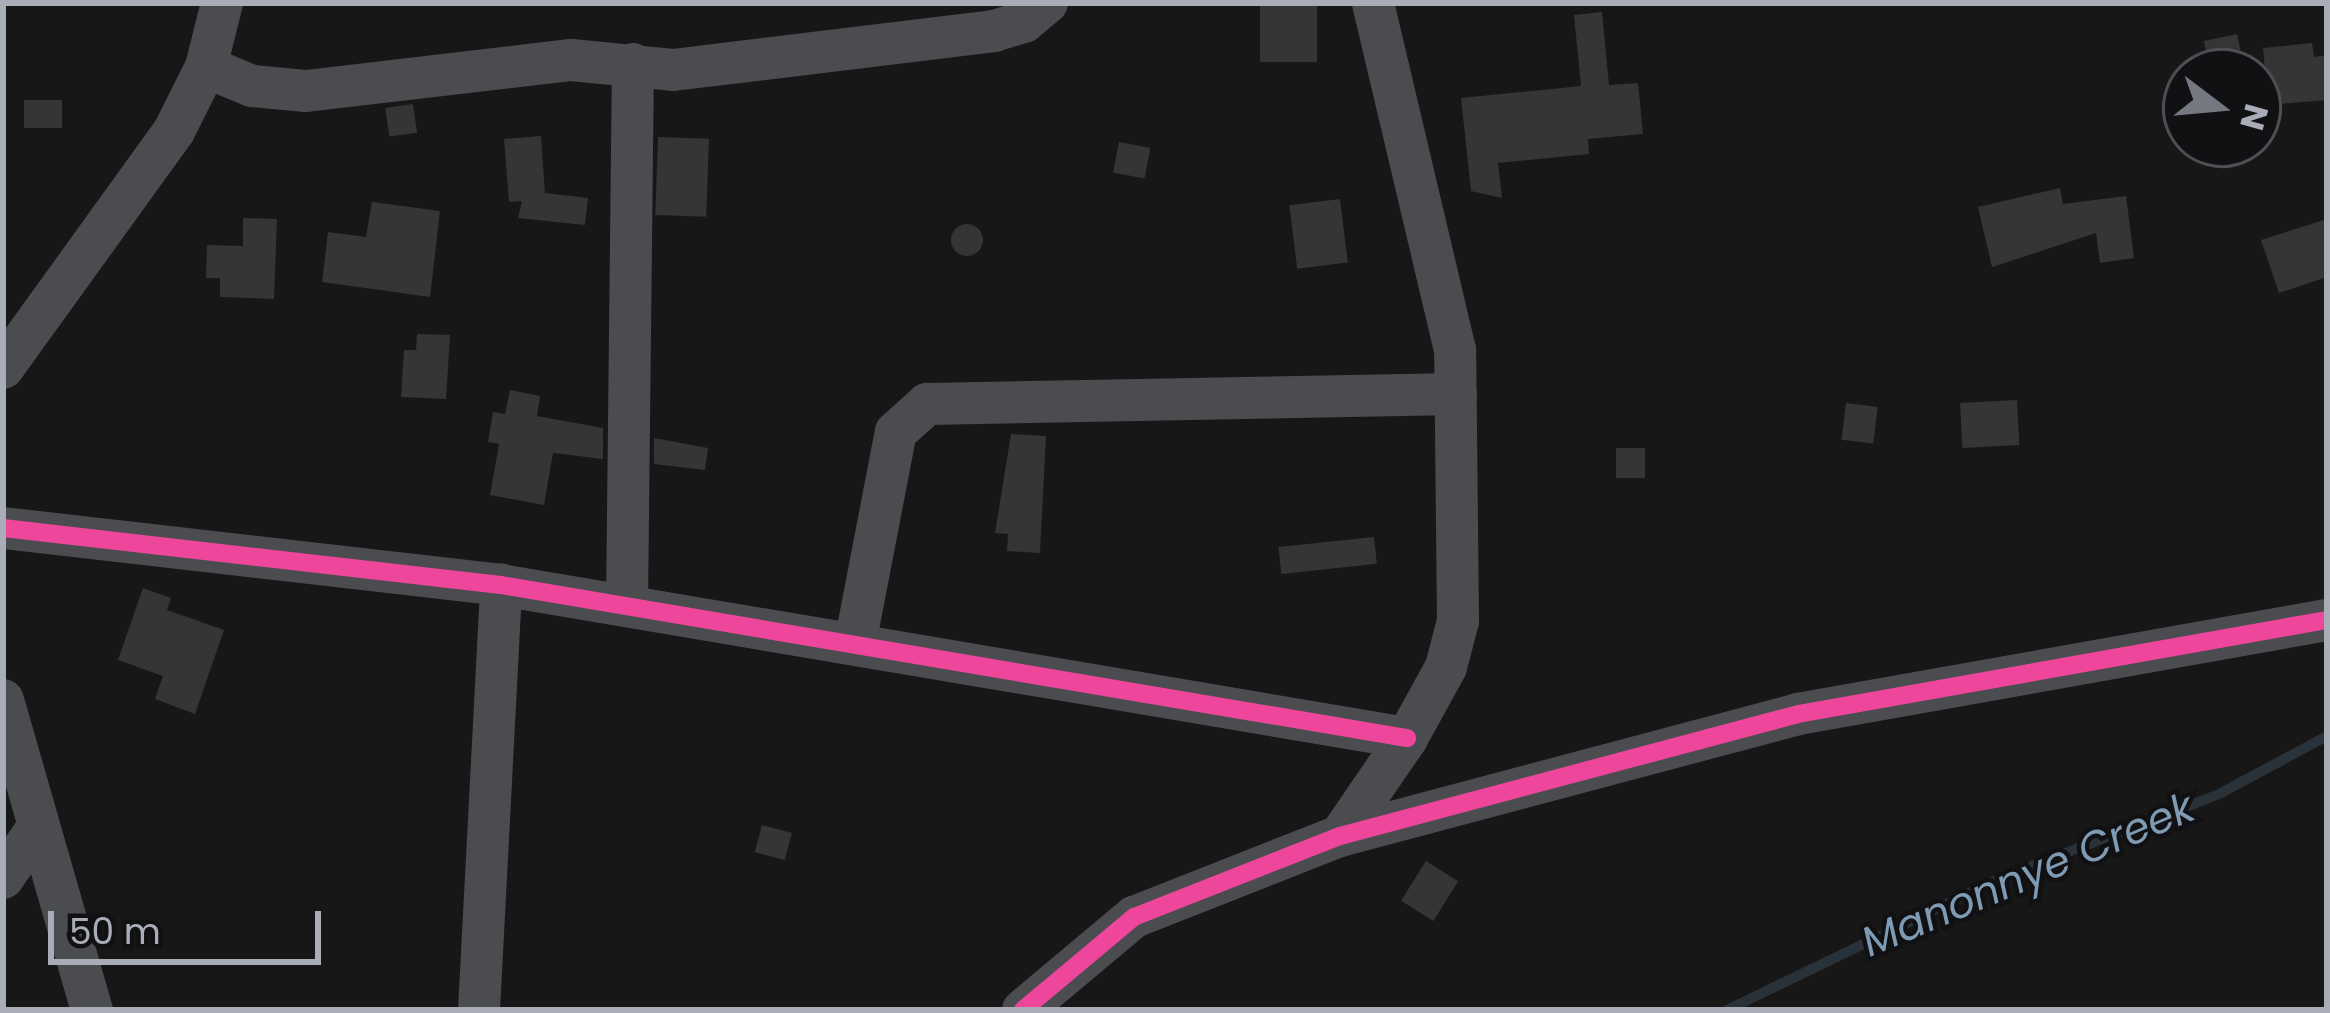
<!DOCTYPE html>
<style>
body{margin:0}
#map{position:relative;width:2330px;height:1013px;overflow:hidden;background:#171717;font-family:Poppins,sans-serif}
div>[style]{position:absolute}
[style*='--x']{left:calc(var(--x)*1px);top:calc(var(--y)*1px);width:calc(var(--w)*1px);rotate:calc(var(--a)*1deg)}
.stream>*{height:10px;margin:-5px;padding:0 5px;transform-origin:5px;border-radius:5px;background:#2a3239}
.building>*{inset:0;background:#353536;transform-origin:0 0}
.round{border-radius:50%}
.minor>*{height:42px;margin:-21px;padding:0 21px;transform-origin:21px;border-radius:21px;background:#4b4c50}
.cycleway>*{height:18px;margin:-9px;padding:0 9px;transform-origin:9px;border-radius:9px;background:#ed469a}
span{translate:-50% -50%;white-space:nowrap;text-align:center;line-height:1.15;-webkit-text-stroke:9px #111113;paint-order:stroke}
.water-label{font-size:42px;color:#7f9bb3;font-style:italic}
.frame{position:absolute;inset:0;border:6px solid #a8adb8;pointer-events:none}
.north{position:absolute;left:2162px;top:48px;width:120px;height:120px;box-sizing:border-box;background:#111113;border:3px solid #4d4f55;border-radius:50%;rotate:106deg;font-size:33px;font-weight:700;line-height:48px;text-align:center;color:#a8adb8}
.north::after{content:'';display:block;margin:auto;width:42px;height:54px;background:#757880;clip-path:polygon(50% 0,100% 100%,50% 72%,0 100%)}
.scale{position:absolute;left:48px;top:911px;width:273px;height:54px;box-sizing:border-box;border:6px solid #a8adb8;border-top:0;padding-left:15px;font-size:36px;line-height:42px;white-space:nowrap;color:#a8adb8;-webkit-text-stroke:9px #111113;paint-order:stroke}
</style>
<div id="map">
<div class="stream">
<i style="--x:1727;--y:1010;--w:301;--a:-25.8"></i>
<i style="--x:1998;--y:879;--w:237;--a:-21"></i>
<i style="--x:2219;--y:794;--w:123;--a:-28.2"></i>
</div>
<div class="building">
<i style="left:1260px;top:3px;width:57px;height:59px"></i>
<i style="clip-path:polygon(1602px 12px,1609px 85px,1638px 83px,1643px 134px,1588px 139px,1589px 154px,1498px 163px,1502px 198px,1471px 191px,1461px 98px,1581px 86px,1574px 15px)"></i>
<i style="left:2237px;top:34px;width:29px;height:34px;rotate:78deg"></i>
<i style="clip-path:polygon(2312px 43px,2314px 57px,2327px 55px,2327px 100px,2268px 105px,2263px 48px)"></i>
<i style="left:24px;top:100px;width:38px;height:28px"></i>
<i style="left:413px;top:104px;width:29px;height:28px;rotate:82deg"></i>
<i style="clip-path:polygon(541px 136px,545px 193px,588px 198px,585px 225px,518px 218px,522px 201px,509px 202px,504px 139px)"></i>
<i style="left:658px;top:137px;width:51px;height:78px;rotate:2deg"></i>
<i style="left:1119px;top:142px;width:32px;height:31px;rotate:11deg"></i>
<i style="clip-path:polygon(2060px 188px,2063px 204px,2126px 196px,2134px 258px,2100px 263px,2096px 233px,1992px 267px,1978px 207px)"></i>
<i style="left:1340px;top:199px;width:64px;height:51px;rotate:83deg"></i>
<i style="clip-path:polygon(372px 202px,440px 211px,430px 297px,322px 282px,328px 232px,366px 237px)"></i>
<i style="clip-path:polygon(243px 218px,277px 219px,274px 299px,220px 297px,220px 278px,206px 278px,207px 245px,243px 246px)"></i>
<i style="clip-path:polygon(2327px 219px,2327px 277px,2279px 293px,2261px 240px)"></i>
<i class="round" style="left:951px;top:224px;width:32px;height:32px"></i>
<i style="clip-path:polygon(417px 334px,450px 335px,446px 399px,401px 397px,404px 350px,416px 350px)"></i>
<i style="clip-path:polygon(510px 390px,540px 396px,537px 416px,603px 428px,603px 459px,553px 453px,544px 505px,490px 495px,499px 444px,488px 442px,493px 412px,505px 414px)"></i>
<i style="left:2017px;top:400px;width:45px;height:57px;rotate:87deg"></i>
<i style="left:1846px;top:403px;width:32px;height:37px;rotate:7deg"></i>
<i style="clip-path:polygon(1011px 434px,1046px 436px,1040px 553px,1007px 551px,1008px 534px,995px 533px)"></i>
<i style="clip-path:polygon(654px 438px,708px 448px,705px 470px,654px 464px)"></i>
<i style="left:1616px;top:448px;width:29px;height:30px"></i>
<i style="left:1374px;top:537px;width:27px;height:96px;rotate:84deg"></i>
<i style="clip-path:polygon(143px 588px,171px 598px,167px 610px,224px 630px,195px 714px,155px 699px,163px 676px,118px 660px)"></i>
<i style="left:762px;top:825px;width:31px;height:28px;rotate:15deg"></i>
<i style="left:1426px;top:861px;width:38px;height:47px;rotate:32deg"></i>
</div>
<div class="minor">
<i style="--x:206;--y:67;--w:50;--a:22.4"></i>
<i style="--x:252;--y:86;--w:54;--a:5.3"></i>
<i style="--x:306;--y:91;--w:267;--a:-6.7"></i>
<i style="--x:571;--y:60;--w:102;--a:5.6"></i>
<i style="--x:673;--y:70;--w:323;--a:-6.9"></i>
<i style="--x:994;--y:31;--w:31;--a:-17"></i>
<i style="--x:1024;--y:22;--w:30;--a:-40"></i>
<i style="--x:3;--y:368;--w:292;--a:-54.2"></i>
<i style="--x:174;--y:131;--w:72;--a:-63.4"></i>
<i style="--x:206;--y:67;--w:66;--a:-76"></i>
<i style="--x:3;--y:528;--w:501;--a:6.53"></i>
<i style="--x:501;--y:585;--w:919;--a:9.59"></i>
<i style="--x:627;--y:606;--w:542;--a:-89.37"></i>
<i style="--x:855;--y:644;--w:216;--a:-79.1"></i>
<i style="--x:896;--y:432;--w:42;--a:-42.1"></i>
<i style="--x:927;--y:404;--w:529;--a:-1.08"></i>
<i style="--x:3;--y:700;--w:323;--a:74"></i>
<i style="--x:1340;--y:836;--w:119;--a:-55.6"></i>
<i style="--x:1407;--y:738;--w:81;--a:-61.2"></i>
<i style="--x:1446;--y:667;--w:48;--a:-75.4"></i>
<i style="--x:1458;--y:621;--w:271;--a:-90.6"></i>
<i style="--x:1455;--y:350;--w:357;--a:-103.3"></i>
<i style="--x:3;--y:878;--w:62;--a:-55.5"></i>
<i style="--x:479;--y:1010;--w:426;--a:-87"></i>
<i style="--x:1023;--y:1010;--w:145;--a:-40"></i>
<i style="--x:1134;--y:917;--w:221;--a:-21.5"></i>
<i style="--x:1340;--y:836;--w:474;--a:-14.9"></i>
<i style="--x:1798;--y:714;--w:537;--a:-10.08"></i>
</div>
<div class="cycleway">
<i style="--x:3;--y:528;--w:501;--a:6.53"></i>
<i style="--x:501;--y:585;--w:919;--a:9.59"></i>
<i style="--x:1023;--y:1010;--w:145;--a:-40"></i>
<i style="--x:1134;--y:917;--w:221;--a:-21.5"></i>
<i style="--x:1340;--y:836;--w:474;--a:-14.9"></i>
<i style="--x:1798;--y:714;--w:537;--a:-10.08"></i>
</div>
<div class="water-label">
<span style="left:2028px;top:875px;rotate:-23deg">Manonnye Creek</span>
</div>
<div class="frame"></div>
<div class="north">N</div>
<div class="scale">50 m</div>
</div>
